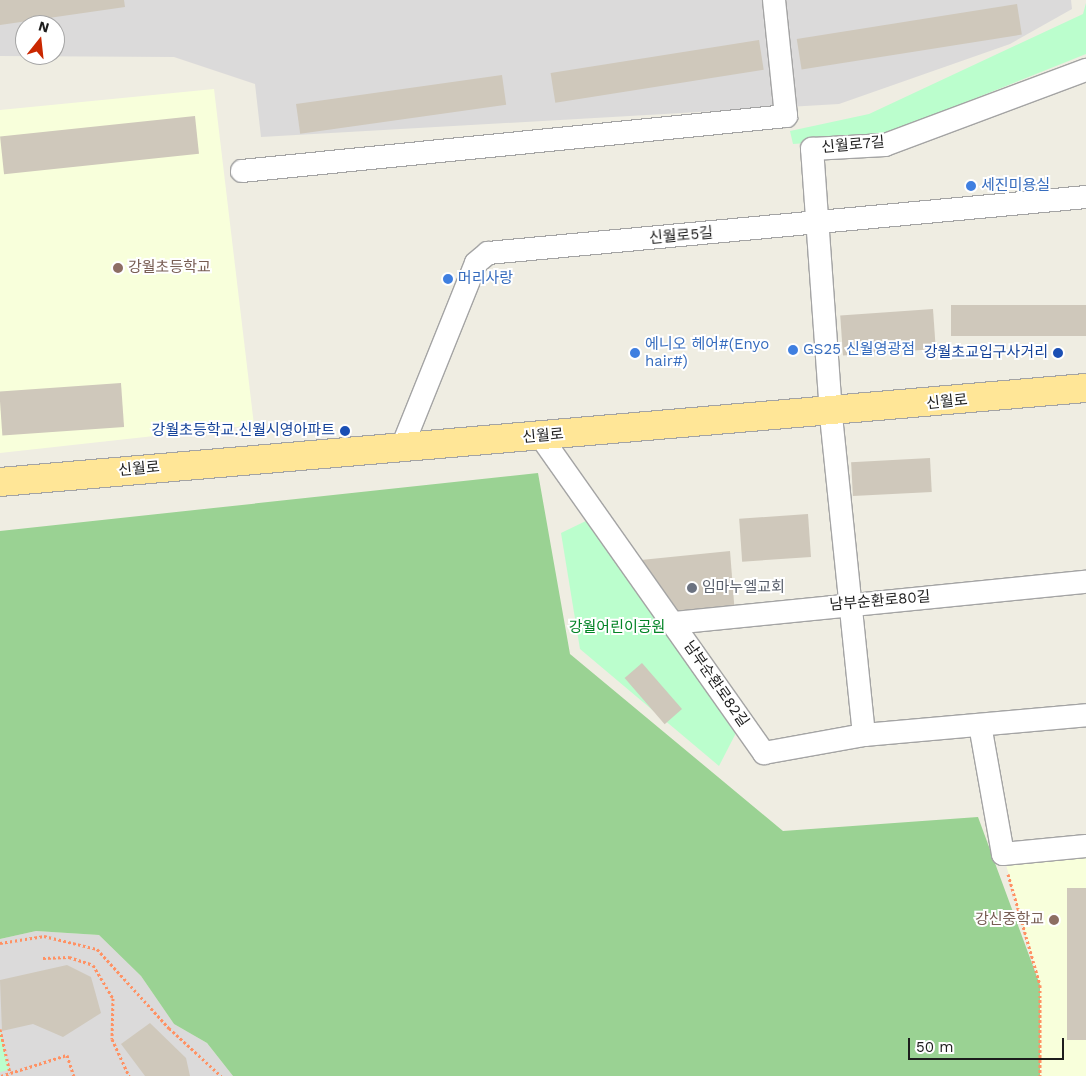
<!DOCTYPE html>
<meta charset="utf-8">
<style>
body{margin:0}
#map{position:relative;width:1086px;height:1076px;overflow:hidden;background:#efede2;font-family:"Work Sans","Noto Sans KR",sans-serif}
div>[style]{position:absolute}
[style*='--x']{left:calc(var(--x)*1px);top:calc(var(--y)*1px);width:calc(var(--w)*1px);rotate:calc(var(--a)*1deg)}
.residential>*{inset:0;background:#dbdada}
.education>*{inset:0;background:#f8ffdb}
.forest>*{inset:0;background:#9ad293}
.park>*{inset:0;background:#bbfecd}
.building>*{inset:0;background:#cfc8bb;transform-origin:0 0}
.path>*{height:3px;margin-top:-1.5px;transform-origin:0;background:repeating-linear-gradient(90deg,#ff9163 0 2.5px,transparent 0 5px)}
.roads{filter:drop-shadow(1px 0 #a4a4a4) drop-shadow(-1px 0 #a4a4a4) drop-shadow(0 1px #a4a4a4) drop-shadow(0 -1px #a4a4a4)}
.minor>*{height:22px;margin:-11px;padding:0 11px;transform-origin:11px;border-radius:11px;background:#fff}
.major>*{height:28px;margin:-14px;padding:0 14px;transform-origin:14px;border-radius:14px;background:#ffe697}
.dots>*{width:14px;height:14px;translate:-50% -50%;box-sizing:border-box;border:2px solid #fff;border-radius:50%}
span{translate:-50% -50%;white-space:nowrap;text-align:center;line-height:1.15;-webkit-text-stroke:4px #fff;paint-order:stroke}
.street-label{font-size:15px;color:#1d1d1d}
.shop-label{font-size:15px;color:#366cbe}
.left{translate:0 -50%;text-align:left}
.education-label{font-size:15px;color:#785e54}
.right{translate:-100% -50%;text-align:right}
.transit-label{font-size:15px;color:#164399}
.worship-label{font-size:15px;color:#5b616d}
.park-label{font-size:15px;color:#038426}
.north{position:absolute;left:15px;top:15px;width:50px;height:50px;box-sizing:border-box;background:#fff;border:1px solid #a5a5a5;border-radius:50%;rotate:16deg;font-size:14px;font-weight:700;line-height:20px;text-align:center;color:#1d1d1d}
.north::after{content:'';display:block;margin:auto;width:18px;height:22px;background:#ca2700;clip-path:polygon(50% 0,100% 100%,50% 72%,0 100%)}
.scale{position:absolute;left:908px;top:1038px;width:156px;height:22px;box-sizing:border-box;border:2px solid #1d1d1d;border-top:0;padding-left:6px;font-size:15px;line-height:18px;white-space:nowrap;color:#1d1d1d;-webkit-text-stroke:4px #fff;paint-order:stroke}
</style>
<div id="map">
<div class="residential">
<i style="clip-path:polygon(evenodd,0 0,1071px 0,1072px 9px,1010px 44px,839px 104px,261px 137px,255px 84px,174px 57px,0 56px,0 0,25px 25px,55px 25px,55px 55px,25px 55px,25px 25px)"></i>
<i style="clip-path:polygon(36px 931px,99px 935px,141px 976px,174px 1024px,207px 1043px,233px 1076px,0 1076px,0 939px)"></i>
</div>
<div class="education">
<i style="clip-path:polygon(214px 89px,254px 425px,0 453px,0 110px)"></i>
<i style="clip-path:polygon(1086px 846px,1086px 1076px,1040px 1076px,1040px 985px,1003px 854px)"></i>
</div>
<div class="forest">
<i style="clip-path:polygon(538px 473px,570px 654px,783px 831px,978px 817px,1040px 985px,1040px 1076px,233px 1076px,207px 1043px,174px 1024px,141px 976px,99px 935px,36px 931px,0 939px,0 531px)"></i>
</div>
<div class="park">
<i style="clip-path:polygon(1086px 3px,1086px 54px,876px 138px,793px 144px,790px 131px,869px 114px,1083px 14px)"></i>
<i style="clip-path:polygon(590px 519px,737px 731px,719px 766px,580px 649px,561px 533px)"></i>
<i style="clip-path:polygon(0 1030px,9px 1070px,0 1072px)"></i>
</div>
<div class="building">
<i style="clip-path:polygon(0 0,124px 0,125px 7px,0 25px)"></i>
<i style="left:1017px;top:4px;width:31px;height:223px;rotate:81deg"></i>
<i style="left:759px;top:40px;width:30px;height:211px;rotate:81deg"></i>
<i style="left:502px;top:75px;width:30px;height:208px;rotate:82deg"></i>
<i style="left:195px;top:116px;width:38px;height:196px;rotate:84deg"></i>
<i style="left:1086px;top:305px;width:31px;height:135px;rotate:90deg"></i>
<i style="left:933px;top:309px;width:40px;height:93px;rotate:86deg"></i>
<i style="left:121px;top:383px;width:44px;height:122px;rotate:86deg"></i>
<i style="left:930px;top:458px;width:34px;height:79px;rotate:87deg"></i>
<i style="left:808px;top:514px;width:43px;height:69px;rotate:86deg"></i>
<i style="clip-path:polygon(730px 551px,735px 615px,674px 621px,631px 561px)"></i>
<i style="left:642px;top:663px;width:61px;height:23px;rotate:49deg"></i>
<i style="left:1086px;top:888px;width:152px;height:19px;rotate:90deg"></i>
<i style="clip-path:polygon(67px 965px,91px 977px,101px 1013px,63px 1037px,33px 1024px,2px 1031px,0 980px)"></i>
<i style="clip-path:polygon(150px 1023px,186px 1058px,190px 1076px,145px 1076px,121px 1044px)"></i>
</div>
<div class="path">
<i style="--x:1008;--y:874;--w:116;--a:73.9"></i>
<i style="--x:1040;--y:985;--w:91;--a:90"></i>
<i style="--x:0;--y:943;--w:45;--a:-9"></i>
<i style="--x:44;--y:936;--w:55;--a:13.8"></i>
<i style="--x:97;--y:949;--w:107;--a:47.7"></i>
<i style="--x:169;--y:1028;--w:71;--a:42.7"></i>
<i style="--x:43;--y:958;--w:26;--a:-2"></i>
<i style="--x:69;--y:957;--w:25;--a:18"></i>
<i style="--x:93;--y:965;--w:39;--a:59"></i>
<i style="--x:113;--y:998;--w:41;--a:91.4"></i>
<i style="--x:112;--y:1039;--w:41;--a:65.3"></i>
<i style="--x:0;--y:1029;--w:45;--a:77.2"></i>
<i style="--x:1;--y:1076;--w:69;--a:-17.7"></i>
<i style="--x:67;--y:1055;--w:22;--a:72"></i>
</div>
<div class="roads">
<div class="minor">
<i style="--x:242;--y:171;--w:547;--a:-5.77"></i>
<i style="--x:786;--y:116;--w:117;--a:-95.9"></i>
<i style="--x:541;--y:437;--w:387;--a:54.8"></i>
<i style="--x:764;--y:753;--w:102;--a:-10.2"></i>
<i style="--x:864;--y:735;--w:223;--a:-5.1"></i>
<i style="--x:402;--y:447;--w:198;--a:-68.1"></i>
<i style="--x:476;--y:263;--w:16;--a:-40"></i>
<i style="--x:488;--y:253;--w:601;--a:-5.35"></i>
<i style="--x:673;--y:623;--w:415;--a:-5.7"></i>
<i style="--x:980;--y:725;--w:131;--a:79.9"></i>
<i style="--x:1003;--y:854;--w:83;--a:-5.5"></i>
<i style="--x:864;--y:735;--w:324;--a:-95.9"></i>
<i style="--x:831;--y:413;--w:265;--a:-94.1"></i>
<i style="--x:812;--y:149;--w:73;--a:-3.1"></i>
<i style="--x:885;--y:145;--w:215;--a:-20.5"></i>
</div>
<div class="major">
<i style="--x:0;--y:482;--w:1090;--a:-4.95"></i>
</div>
</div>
<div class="dots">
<i style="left:971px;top:186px;background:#3f7fe0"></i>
<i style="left:118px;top:268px;background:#8d6e63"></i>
<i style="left:448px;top:279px;background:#3f7fe0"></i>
<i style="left:793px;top:350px;background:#3f7fe0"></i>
<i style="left:635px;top:353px;background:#3f7fe0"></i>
<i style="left:1058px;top:353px;background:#1a4fb4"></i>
<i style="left:345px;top:431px;background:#1a4fb4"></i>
<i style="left:692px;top:588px;background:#6b7280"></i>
<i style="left:1054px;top:920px;background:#8d6e63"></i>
</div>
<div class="street-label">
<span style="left:853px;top:145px;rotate:-5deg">신월로7길</span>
<span style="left:681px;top:236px;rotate:-5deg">신월로5길</span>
<span style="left:947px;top:402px;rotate:-6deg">신월로</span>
<span style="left:543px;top:436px;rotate:-5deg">신월로</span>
<span style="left:139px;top:469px;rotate:-5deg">신월로</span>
<span style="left:880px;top:601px;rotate:-5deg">남부순환로80길</span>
<span style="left:716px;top:684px;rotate:55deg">남부순환로82길</span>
</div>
<div class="shop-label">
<span class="left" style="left:981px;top:186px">세진미용실</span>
<span class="left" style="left:458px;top:279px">머리사랑</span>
<span class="left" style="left:645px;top:353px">에니오 헤어#(Enyo<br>hair#)</span>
<span class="left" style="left:803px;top:350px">GS25 신월영광점</span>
</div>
<div class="education-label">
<span class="left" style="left:128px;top:268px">강월초등학교</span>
<span class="right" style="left:1044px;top:920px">강신중학교</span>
</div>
<div class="transit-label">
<span class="right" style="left:1048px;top:353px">강월초교입구사거리</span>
<span class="right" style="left:335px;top:431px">강월초등학교.신월시영아파트</span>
</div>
<div class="worship-label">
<span class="left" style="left:702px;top:588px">임마누엘교회</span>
</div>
<div class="park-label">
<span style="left:617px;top:628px">강월어린이공원</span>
</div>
<div class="north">N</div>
<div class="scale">50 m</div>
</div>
